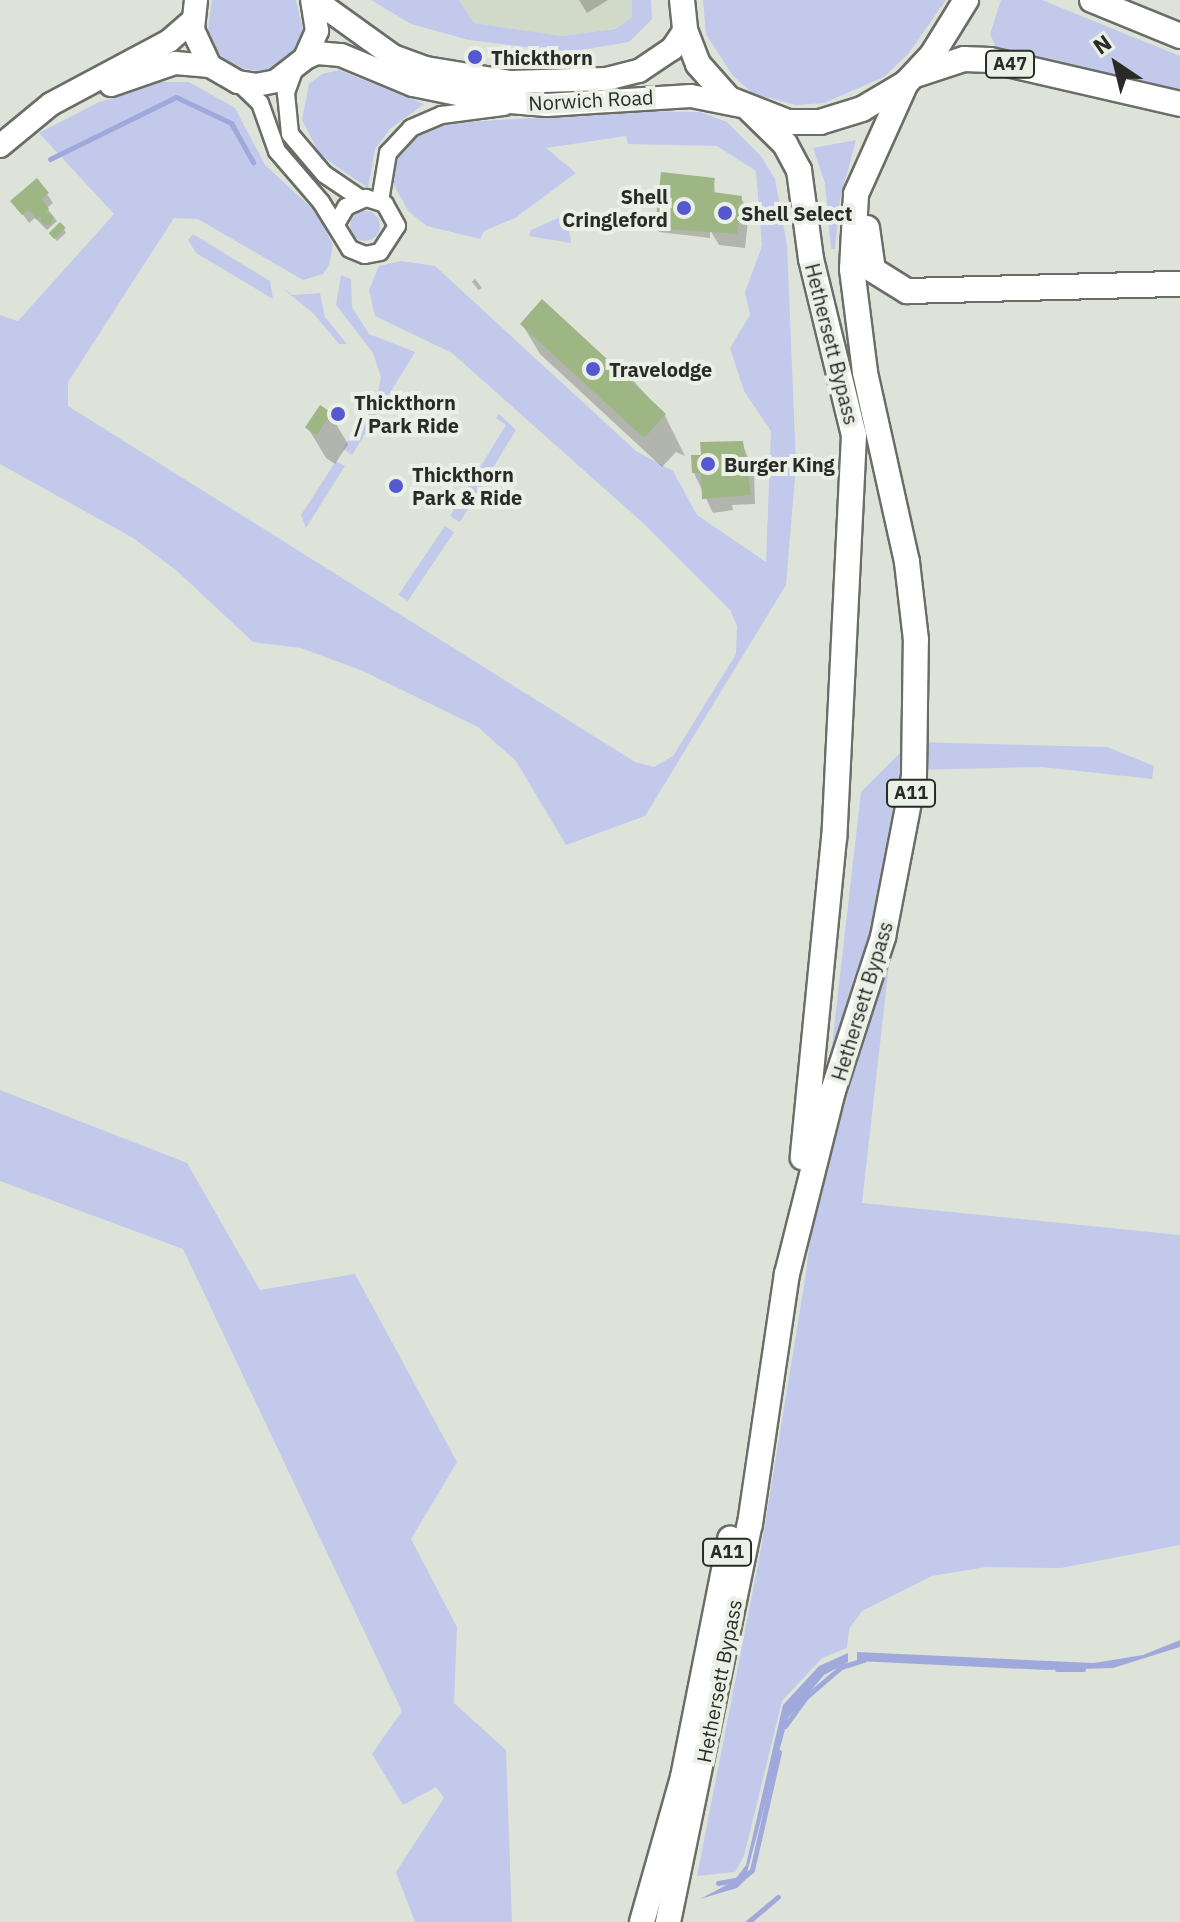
<!DOCTYPE html>
<style>
body{margin:0}
#map{position:relative;width:1180px;height:1922px;overflow:hidden;background:#dee3d9;font-family:"IBM Plex Sans",sans-serif}
div>[style]{position:absolute}
[style*='--x']{left:calc(var(--x)*1px);top:calc(var(--y)*1px);width:calc(var(--w)*1px);rotate:calc(var(--a)*1deg)}
.built>*{inset:0;background:#d1d9c9}
.green>*{inset:0;background:#c2c9eb;transform-origin:0 0}
.round{border-radius:50%}
.water>*{inset:0;background:#a0a9db}
.shadow>*{inset:0;background:#0003;transform-origin:0 0}
.stream>*{height:5px;margin:-2.5px;padding:0 2.5px;transform-origin:2.5px;border-radius:2.5px;background:#a0a9db}
.building>*{inset:0;background:#9db684;transform-origin:0 0}
.roads{filter:drop-shadow(2px 0 #6a6e66) drop-shadow(-2px 0 #6a6e66) drop-shadow(0 2px #6a6e66) drop-shadow(0 -2px #6a6e66)}
.minor>*{height:16px;margin:-8px;padding:0 8px;transform-origin:8px;border-radius:8px;background:#fff}
.major>*{height:22px;margin:-11px;padding:0 11px;transform-origin:11px;border-radius:11px;background:#fff}
.highway>*{height:24px;margin:-12px;padding:0 12px;transform-origin:12px;border-radius:12px;background:#fff}
.dots>*{width:22px;height:22px;translate:-50% -50%;box-sizing:border-box;border:4px solid #ebf0e6;border-radius:50%}
span{translate:-50% -50%;white-space:nowrap;text-align:center;line-height:1.15;-webkit-text-stroke:8px #ebf0e6;paint-order:stroke}
.shield-label span{padding:2px 6px;background:#ebf0e6;border:2px solid;border-radius:6px;-webkit-text-stroke-width:0}
.shield-label{font-size:18px;color:#292b27;font-weight:700}
.poi-label{font-size:20px;color:#292b27;font-weight:700}
.left{translate:0 -50%;text-align:left}
.right{translate:-100% -50%;text-align:right}
.street-label{font-size:20px;color:#292b27}
.north{position:absolute;left:1076px;top:24px;width:80px;height:80px;-webkit-text-stroke:6px #ebf0e6;paint-order:stroke;rotate:325deg;font-size:22px;font-weight:700;line-height:32px;text-align:center;color:#292b27}
.north::after{content:'';display:block;margin:auto;width:28px;height:36px;background:#292b27;clip-path:polygon(50% 0,100% 100%,50% 72%,0 100%)}
</style>
<div id="map">
<div class="built">
<i style="clip-path:polygon(459px 0,632px 0,634px 6px,632px 17px,614px 29px,561px 36px,474px 23px)"></i>
</div>
<div class="green">
<i style="clip-path:polygon(212px 0,296px 0,303px 31px,297px 49px,267px 72px,229px 67px,207px 37px)"></i>
<i style="clip-path:polygon(371px 0,459px 0,474px 23px,561px 36px,615px 29px,632px 17px,632px 0,651px 0,652px 19px,629px 42px,568px 52px,469px 40px,411px 24px)"></i>
<i style="clip-path:polygon(703px 0,946px 0,908px 54px,884px 77px,824px 103px,796px 105px,754px 94px,733px 76px,706px 34px)"></i>
<i style="clip-path:polygon(1001px 0,1042px 0,1180px 56px,1180px 90px,997px 49px,990px 34px)"></i>
<i style="clip-path:polygon(339px 70px,424px 104px,390px 129px,375px 149px,368px 188px,320px 155px,302px 120px,309px 84px,322px 74px)"></i>
<i style="clip-path:polygon(159px 82px,189px 82px,235px 108px,265px 165px,317px 213px,333px 245px,329px 265px,323px 274px,303px 280px,198px 219px,174px 218px,68px 382px,68px 406px,635px 762px,654px 767px,673px 756px,736px 654px,737px 626px,730px 610px,643px 523px,452px 353px,375px 316px,369px 290px,379px 266px,401px 261px,435px 266px,636px 451px,673px 471px,697px 515px,766px 562px,771px 431px,744px 391px,730px 348px,750px 315px,745px 292px,762px 246px,756px 171px,717px 146px,628px 144px,626px 136px,546px 148px,576px 173px,515px 218px,484px 231px,480px 239px,427px 226px,408px 211px,393px 183px,392px 165px,398px 151px,426px 125px,633px 111px,700px 112px,727px 122px,761px 156px,775px 179px,787px 245px,796px 465px,786px 585px,645px 816px,566px 845px,516px 761px,478px 727px,363px 671px,301px 648px,253px 642px,177px 571px,133px 538px,0 464px,0 315px,18px 321px,114px 214px,39px 133px,97px 103px)"></i>
<i style="clip-path:polygon(856px 140px,840px 199px,835px 249px,831px 249px,825px 183px,813px 148px)"></i>
<i class="round" style="left:350px;top:211px;width:30px;height:30px"></i>
<i style="clip-path:polygon(567px 214px,571px 243px,529px 236px,531px 230px)"></i>
<i style="clip-path:polygon(193px 234px,270px 281px,273px 299px,196px 253px,188px 240px)"></i>
<i style="clip-path:polygon(341px 275px,351px 279px,352px 307px,369px 334px,415px 352px,352px 455px,343px 449px,378px 392px,381px 377px,373px 353px,336px 305px)"></i>
<i style="clip-path:polygon(282px 288px,293px 295px,320px 293px,325px 317px,347px 344px,339px 344px,313px 313px)"></i>
<i style="clip-path:polygon(499px 414px,516px 430px,460px 522px,450px 516px,506px 425px,496px 418px)"></i>
<i style="clip-path:polygon(336px 461px,345px 466px,306px 528px,301px 515px)"></i>
<i style="left:445px;top:526px;width:11px;height:83px;rotate:34deg"></i>
<i style="clip-path:polygon(911px 742px,1107px 747px,1154px 766px,1152px 779px,1042px 767px,911px 770px,862px 1203px,1180px 1235px,1180px 1545px,1061px 1568px,986px 1567px,932px 1576px,862px 1611px,849px 1629px,847px 1648px,822px 1658px,782px 1701px,744px 1856px,735px 1872px,697px 1876px,761px 1549px,806px 1273px,861px 792px)"></i>
<i style="clip-path:polygon(0 1090px,187px 1163px,260px 1290px,355px 1274px,457px 1462px,411px 1539px,457px 1627px,454px 1703px,506px 1750px,512px 1922px,415px 1922px,396px 1872px,444px 1798px,436px 1787px,403px 1805px,372px 1754px,402px 1711px,183px 1249px,0 1181px)"></i>
</div>
<div class="water">
<i style="clip-path:polygon(1180px 1640px,1180px 1647px,1113px 1668px,1046px 1670px,857px 1661px,857px 1652px,1094px 1663px,1143px 1655px)"></i>
<i style="clip-path:polygon(848px 1653px,848px 1662px,824px 1675px,788px 1718px,745px 1880px,737px 1888px,700px 1899px,734px 1881px,746px 1865px,783px 1705px,819px 1666px)"></i>
</div>
<div class="shadow">
<i style="clip-path:polygon(579px 0,608px 0,587px 13px)"></i>
<i style="clip-path:polygon(714px 180px,715px 195px,741px 198px,749px 212px,745px 248px,719px 245px,710px 230px,710px 238px,659px 232px,657px 228px)"></i>
<i style="clip-path:polygon(47px 194px,53px 203px,47px 208px,57px 221px,47px 230px,35px 218px,29px 223px,13px 201px)"></i>
<i style="clip-path:polygon(64px 229px,66px 233px,57px 241px,53px 236px)"></i>
<i style="left:475px;top:279px;width:11px;height:4px;rotate:52deg"></i>
<i style="clip-path:polygon(522px 324px,630px 377px,665px 416px,685px 456px,676px 452px,662px 467px,540px 354px)"></i>
<i style="clip-path:polygon(330px 414px,348px 444px,335px 464px,326px 458px,308px 428px)"></i>
<i style="clip-path:polygon(742px 443px,754px 472px,755px 504px,732px 505px,733px 510px,713px 513px,694px 473px,703px 456px)"></i>
</div>
<div class="stream">
<i style="--x:50;--y:159;--w:140;--a:-26.2"></i>
<i style="--x:176;--y:97;--w:61;--a:25.3"></i>
<i style="--x:231;--y:123;--w:45;--a:60.6"></i>
<i style="--x:1057;--y:1669;--w:26;--a:0"></i>
<i style="--x:785;--y:1726;--w:36;--a:-54"></i>
<i style="--x:806;--y:1697;--w:46;--a:-40.6"></i>
<i style="--x:841;--y:1667;--w:24;--a:-17"></i>
<i style="--x:718;--y:1883;--w:23;--a:-10"></i>
<i style="--x:741;--y:1879;--w:14;--a:-39"></i>
<i style="--x:752;--y:1870;--w:121;--a:-77.1"></i>
<i style="--x:748;--y:1922;--w:39;--a:-40"></i>
</div>
<div class="building">
<i style="clip-path:polygon(661px 172px,715px 178px,713px 192px,742px 196px,737px 234px,655px 228px)"></i>
<i style="clip-path:polygon(37px 178px,49px 193px,41px 199px,49px 209px,37px 220px,29px 210px,22px 215px,10px 201px)"></i>
<i class="round" style="left:41px;top:213px;width:12px;height:12px"></i>
<i style="left:60px;top:222px;width:8px;height:16px;rotate:45deg"></i>
<i style="clip-path:polygon(542px 299px,620px 371px,623px 367px,632px 375px,629px 379px,666px 414px,644px 438px,520px 324px)"></i>
<i style="left:320px;top:405px;width:14px;height:27px;rotate:34deg"></i>
<i style="clip-path:polygon(743px 441px,751px 495px,702px 499px,701px 473px,692px 473px,691px 455px,701px 455px,700px 442px)"></i>
</div>
<div class="roads">
<div class="minor">
<i style="--x:295;--y:68;--w:27;--a:110"></i>
<i style="--x:286;--y:93;--w:41;--a:84.4"></i>
<i style="--x:290;--y:134;--w:52;--a:49.6"></i>
<i style="--x:324;--y:174;--w:45;--a:34"></i>
<i style="--x:238;--y:82;--w:30;--a:44"></i>
<i style="--x:260;--y:103;--w:51;--a:70.5"></i>
<i style="--x:277;--y:151;--w:67;--a:49.2"></i>
<i style="--x:321;--y:202;--w:55;--a:58.3"></i>
<i style="--x:350;--y:249;--w:16;--a:22"></i>
<i style="--x:365;--y:255;--w:15;--a:-11"></i>
<i style="--x:380;--y:252;--w:31;--a:-57"></i>
<i style="--x:397;--y:226;--w:25;--a:-119"></i>
<i style="--x:385;--y:204;--w:20;--a:-162"></i>
<i style="--x:366;--y:198;--w:22;--a:156"></i>
<i style="--x:346;--y:207;--w:20;--a:120"></i>
<i style="--x:380;--y:201;--w:49;--a:-80.5"></i>
<i style="--x:388;--y:153;--w:34;--a:-47"></i>
<i style="--x:411;--y:128;--w:34;--a:-23"></i>
<i style="--x:442;--y:115;--w:63;--a:-7.4"></i>
</div>
<div class="major">
<i style="--x:196;--y:0;--w:30;--a:96"></i>
<i style="--x:193;--y:30;--w:40;--a:65"></i>
<i style="--x:210;--y:66;--w:32;--a:30"></i>
<i style="--x:238;--y:82;--w:18;--a:9"></i>
<i style="--x:256;--y:85;--w:20;--a:-11"></i>
<i style="--x:276;--y:81;--w:37;--a:-38"></i>
<i style="--x:305;--y:58;--w:30;--a:-66"></i>
<i style="--x:317;--y:31;--w:31;--a:-99"></i>
<i style="--x:315;--y:0;--w:96;--a:35.7"></i>
<i style="--x:393;--y:56;--w:35;--a:20"></i>
<i style="--x:426;--y:68;--w:86;--a:9.4"></i>
<i style="--x:511;--y:82;--w:95;--a:-1.8"></i>
<i style="--x:606;--y:79;--w:34;--a:-14"></i>
<i style="--x:639;--y:71;--w:40;--a:-34"></i>
<i style="--x:672;--y:49;--w:23;--a:-56"></i>
<i style="--x:305;--y:58;--w:13;--a:-23"></i>
<i style="--x:317;--y:53;--w:24;--a:5"></i>
<i style="--x:341;--y:55;--w:78;--a:22.6"></i>
<i style="--x:413;--y:85;--w:75;--a:11.6"></i>
<i style="--x:486;--y:100;--w:61;--a:4.7"></i>
<i style="--x:547;--y:105;--w:144;--a:-3.6"></i>
<i style="--x:691;--y:96;--w:51;--a:11.3"></i>
<i style="--x:111;--y:85;--w:68;--a:-19"></i>
<i style="--x:175;--y:63;--w:35;--a:5"></i>
<i style="--x:0;--y:146;--w:66;--a:-39.5"></i>
<i style="--x:51;--y:104;--w:134;--a:-28.1"></i>
<i style="--x:169;--y:41;--w:30;--a:-41"></i>
</div>
<div class="highway">
<i style="--x:682;--y:0;--w:30;--a:84"></i>
<i style="--x:685;--y:30;--w:36;--a:69"></i>
<i style="--x:698;--y:64;--w:47;--a:48.5"></i>
<i style="--x:729;--y:99;--w:63;--a:21.3"></i>
<i style="--x:788;--y:122;--w:32;--a:0"></i>
<i style="--x:820;--y:122;--w:44;--a:-17.2"></i>
<i style="--x:862;--y:109;--w:51;--a:-30.6"></i>
<i style="--x:906;--y:83;--w:38;--a:-47"></i>
<i style="--x:932;--y:55;--w:65;--a:-58.3"></i>
<i style="--x:1092;--y:0;--w:95;--a:22.2"></i>
<i style="--x:918;--y:74;--w:48;--a:-18.1"></i>
<i style="--x:964;--y:59;--w:26;--a:2"></i>
<i style="--x:990;--y:60;--w:195;--a:13"></i>
<i style="--x:750;--y:110;--w:49;--a:44.2"></i>
<i style="--x:785;--y:144;--w:30;--a:62"></i>
<i style="--x:799;--y:170;--w:90;--a:82.3"></i>
<i style="--x:811;--y:259;--w:181;--a:76.3"></i>
<i style="--x:854;--y:435;--w:403;--a:92.8"></i>
<i style="--x:834;--y:838;--w:321;--a:95.6"></i>
<i style="--x:867;--y:228;--w:42;--a:81.9"></i>
<i style="--x:873;--y:270;--w:40;--a:32"></i>
<i style="--x:907;--y:291;--w:273;--a:-1.5"></i>
<i style="--x:642;--y:1922;--w:151;--a:-74.2"></i>
<i style="--x:683;--y:1777;--w:243;--a:-78.8"></i>
<i style="--x:668;--y:1922;--w:406;--a:-78.4"></i>
<i style="--x:750;--y:1524;--w:253;--a:-81.6"></i>
<i style="--x:787;--y:1274;--w:189;--a:-75.9"></i>
<i style="--x:833;--y:1091;--w:162;--a:-72"></i>
<i style="--x:883;--y:937;--w:164;--a:-79.1"></i>
<i style="--x:914;--y:776;--w:136;--a:-89.2"></i>
<i style="--x:916;--y:640;--w:79;--a:-96.6"></i>
<i style="--x:907;--y:562;--w:195;--a:-102.5"></i>
<i style="--x:865;--y:372;--w:104;--a:-97.2"></i>
<i style="--x:852;--y:269;--w:75;--a:-86.9"></i>
<i style="--x:856;--y:194;--w:122;--a:-65.8"></i>
</div>
</div>
<div class="dots">
<i style="left:475px;top:57px;background:#5559d0"></i>
<i style="left:684px;top:208px;background:#5559d0"></i>
<i style="left:725px;top:213px;background:#5559d0"></i>
<i style="left:593px;top:369px;background:#5559d0"></i>
<i style="left:338px;top:414px;background:#5559d0"></i>
<i style="left:708px;top:464px;background:#5559d0"></i>
<i style="left:396px;top:486px;background:#5559d0"></i>
</div>
<div class="shield-label">
<span style="left:1010px;top:64px">A47</span>
<span style="left:911px;top:793px">A11</span>
<span style="left:727px;top:1552px">A11</span>
</div>
<div class="poi-label">
<span class="left" style="left:491px;top:57px">Thickthorn</span>
<span class="right" style="left:668px;top:208px">Shell<br>Cringleford</span>
<span class="left" style="left:741px;top:213px">Shell Select</span>
<span class="left" style="left:609px;top:369px">Travelodge</span>
<span class="left" style="left:354px;top:414px">Thickthorn<br>/ Park Ride</span>
<span class="left" style="left:724px;top:464px">Burger King</span>
<span class="left" style="left:412px;top:486px">Thickthorn<br>Park &amp; Ride</span>
</div>
<div class="street-label">
<span style="left:591px;top:100px;rotate:-3deg">Norwich Road</span>
<span style="left:832px;top:344px;rotate:76deg">Hethersett Bypass</span>
<span style="left:862px;top:1001px;rotate:-73deg">Hethersett Bypass</span>
<span style="left:719px;top:1681px;rotate:-79deg">Hethersett Bypass</span>
</div>
<div class="north">N</div>
</div>
